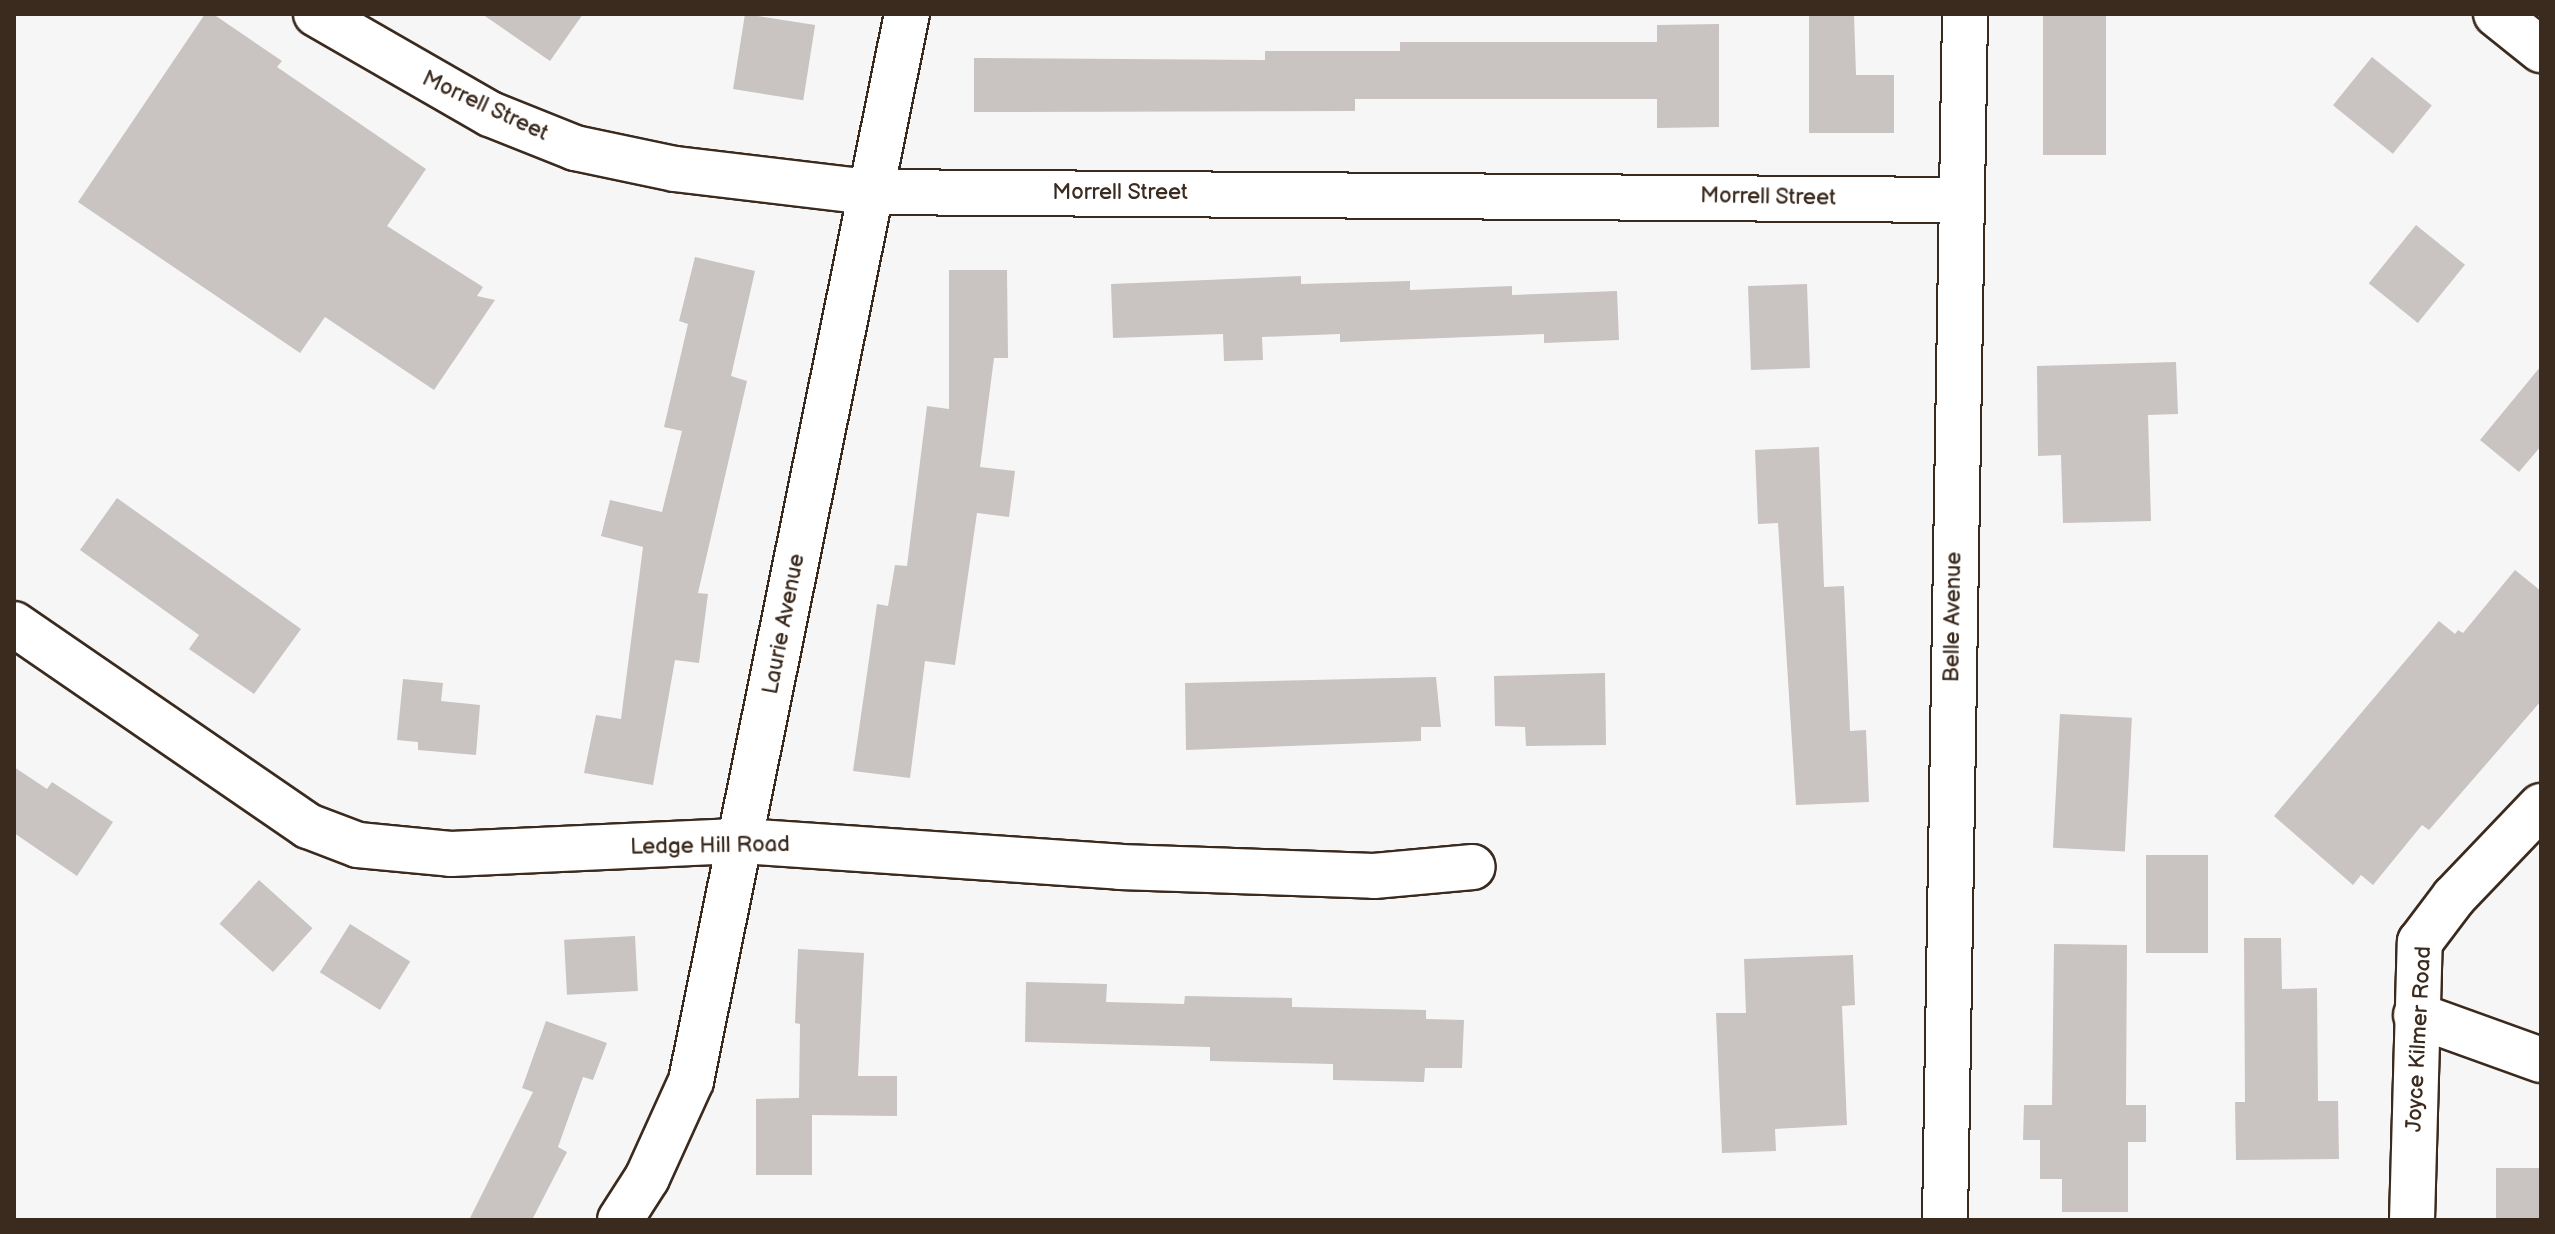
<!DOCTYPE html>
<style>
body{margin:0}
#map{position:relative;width:2555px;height:1234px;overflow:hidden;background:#f7f6f6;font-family:"Balsamiq Sans",sans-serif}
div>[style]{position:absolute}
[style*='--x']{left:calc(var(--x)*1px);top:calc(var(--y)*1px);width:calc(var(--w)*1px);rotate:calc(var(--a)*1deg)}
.building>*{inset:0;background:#c9c3c1;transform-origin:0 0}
.roads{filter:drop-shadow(2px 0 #3b2a1e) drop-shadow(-2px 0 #3b2a1e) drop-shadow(0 2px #3b2a1e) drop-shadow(0 -2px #3b2a1e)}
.minor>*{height:44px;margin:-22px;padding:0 22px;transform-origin:22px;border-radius:22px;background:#fff}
.tertiary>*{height:44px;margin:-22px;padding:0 22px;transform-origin:22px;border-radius:22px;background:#fff}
span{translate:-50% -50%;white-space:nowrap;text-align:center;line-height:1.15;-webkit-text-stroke:6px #fff;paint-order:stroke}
.street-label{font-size:22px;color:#3b2a1e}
.frame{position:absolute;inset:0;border:16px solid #3b2a1e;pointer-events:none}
</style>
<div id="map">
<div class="building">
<i style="clip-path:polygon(205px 14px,213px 14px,282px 61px,277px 67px,426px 169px,387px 226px,483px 287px,477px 296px,495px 300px,434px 390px,325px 317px,300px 353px,78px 202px)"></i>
<i style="clip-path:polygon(482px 14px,583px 14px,550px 61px)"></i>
<i style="left:745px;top:14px;width:71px;height:76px;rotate:9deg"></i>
<i style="clip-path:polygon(1809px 14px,1854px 14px,1856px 75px,1894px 75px,1894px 133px,1809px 133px)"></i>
<i style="left:2043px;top:14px;width:63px;height:141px"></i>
<i style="clip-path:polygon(1719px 24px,1719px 127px,1657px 128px,1657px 99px,1355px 99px,1355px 111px,974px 112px,974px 58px,1265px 60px,1265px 51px,1400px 51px,1400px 42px,1657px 42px,1657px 25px)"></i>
<i style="left:2372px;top:57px;width:77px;height:62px;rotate:39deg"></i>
<i style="left:2416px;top:225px;width:63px;height:75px;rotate:39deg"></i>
<i style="clip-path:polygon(695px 257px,755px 271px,731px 376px,747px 381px,698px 593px,708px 594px,699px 663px,675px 660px,653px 785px,584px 773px,596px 715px,621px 719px,643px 547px,601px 536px,610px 500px,662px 512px,682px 431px,664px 427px,688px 324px,679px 321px)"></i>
<i style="clip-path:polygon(949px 270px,1007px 270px,1008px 358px,994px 358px,980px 467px,1015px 471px,1009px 517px,977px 513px,955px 665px,925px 661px,910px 778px,853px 771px,877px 604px,888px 606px,895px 565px,907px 566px,927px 406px,949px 409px)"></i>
<i style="clip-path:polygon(1301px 276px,1301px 284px,1410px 281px,1410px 290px,1512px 286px,1512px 295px,1617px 291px,1619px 340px,1544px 343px,1544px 334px,1340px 342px,1340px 334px,1262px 337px,1263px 360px,1224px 361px,1223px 334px,1113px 338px,1111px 284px)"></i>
<i style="left:1807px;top:284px;width:84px;height:59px;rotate:88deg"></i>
<i style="clip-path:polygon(2176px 362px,2178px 414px,2148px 415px,2151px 521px,2063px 523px,2061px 455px,2038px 456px,2037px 366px)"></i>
<i style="clip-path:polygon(2541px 366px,2541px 446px,2519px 472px,2480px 440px)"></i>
<i style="clip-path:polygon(1819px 447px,1824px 587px,1844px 586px,1850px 731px,1866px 730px,1869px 802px,1796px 805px,1778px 523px,1758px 524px,1755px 450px)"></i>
<i style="clip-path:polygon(117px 498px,301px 629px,254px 694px,189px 649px,199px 635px,80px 550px)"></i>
<i style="clip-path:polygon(2515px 570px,2541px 591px,2541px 701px,2429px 830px,2422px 825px,2373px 885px,2361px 875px,2353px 885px,2274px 816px,2439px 621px,2455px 634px,2458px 630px,2463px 633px)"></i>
<i style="clip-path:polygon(1605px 673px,1606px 745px,1526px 746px,1525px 727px,1495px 726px,1494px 676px)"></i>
<i style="clip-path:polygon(1436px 677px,1441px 727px,1421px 727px,1421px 741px,1186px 750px,1185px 683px)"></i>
<i style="clip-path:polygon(403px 679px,443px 683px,441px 701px,480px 705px,476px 755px,418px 750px,418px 742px,397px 740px)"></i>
<i style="left:2060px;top:714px;width:72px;height:134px;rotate:3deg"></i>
<i style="clip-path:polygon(14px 767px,47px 789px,52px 782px,113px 822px,77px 876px,14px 833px)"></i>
<i style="left:2146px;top:855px;width:62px;height:98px"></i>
<i style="left:259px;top:880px;width:72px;height:59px;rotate:42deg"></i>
<i style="left:350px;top:924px;width:71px;height:57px;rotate:32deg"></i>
<i style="left:635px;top:936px;width:55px;height:71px;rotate:87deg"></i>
<i style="clip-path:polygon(2244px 938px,2281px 938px,2282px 989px,2317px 988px,2318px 1101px,2338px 1101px,2339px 1159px,2236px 1160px,2235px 1102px,2245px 1102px)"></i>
<i style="clip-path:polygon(2054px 944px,2127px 945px,2126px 1105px,2146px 1105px,2146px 1142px,2128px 1142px,2128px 1212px,2062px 1212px,2062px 1179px,2040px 1179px,2040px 1140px,2023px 1140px,2024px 1105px,2052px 1105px)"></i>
<i style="clip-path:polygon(798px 949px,864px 953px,858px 1076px,897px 1076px,897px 1116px,812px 1115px,812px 1175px,756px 1175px,756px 1099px,799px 1098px,800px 1024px,795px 1023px)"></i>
<i style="clip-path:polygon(1853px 955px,1855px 1005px,1842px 1006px,1847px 1125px,1775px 1129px,1776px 1151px,1722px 1153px,1716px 1013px,1746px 1013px,1744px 959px)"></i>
<i style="clip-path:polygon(1026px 982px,1107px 984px,1106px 1002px,1184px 1004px,1185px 996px,1292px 998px,1292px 1007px,1426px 1010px,1426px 1019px,1464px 1020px,1462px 1068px,1425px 1068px,1424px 1082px,1333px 1080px,1333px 1064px,1210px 1061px,1210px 1047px,1025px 1042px)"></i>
<i style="clip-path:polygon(546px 1021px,607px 1043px,593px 1080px,583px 1077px,558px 1147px,567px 1152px,532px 1220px,469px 1220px,533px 1092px,522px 1088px)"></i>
<i style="left:2541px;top:1168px;width:52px;height:45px;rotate:90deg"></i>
</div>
<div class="roads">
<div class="minor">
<i style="--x:316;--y:14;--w:201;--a:29.9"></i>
<i style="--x:490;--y:114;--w:92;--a:21.8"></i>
<i style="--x:575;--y:148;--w:102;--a:11.9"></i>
<i style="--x:675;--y:169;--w:195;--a:6.8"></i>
<i style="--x:869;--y:192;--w:1092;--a:0.42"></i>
<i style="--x:14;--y:624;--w:357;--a:34.5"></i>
<i style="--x:308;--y:826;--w:53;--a:20.8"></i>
<i style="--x:358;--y:845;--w:93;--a:5.5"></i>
<i style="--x:451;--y:854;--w:291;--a:-2.6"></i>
<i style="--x:742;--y:841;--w:379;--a:3.9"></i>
<i style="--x:1120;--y:867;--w:254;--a:2"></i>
<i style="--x:1374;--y:876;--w:99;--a:-5.2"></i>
<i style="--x:2416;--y:1015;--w:133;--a:19.8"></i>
<i style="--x:620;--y:1220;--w:50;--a:-57.3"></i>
<i style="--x:647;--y:1178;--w:107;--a:-65.6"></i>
<i style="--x:691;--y:1081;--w:1089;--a:-78.56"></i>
<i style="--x:1945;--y:1220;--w:1206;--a:-89.05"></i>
<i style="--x:2412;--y:1220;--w:278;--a:-88.4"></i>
<i style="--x:2420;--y:942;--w:56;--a:-52.9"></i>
<i style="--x:2454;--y:897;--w:126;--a:-46.3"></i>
</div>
<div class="tertiary">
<i style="--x:2496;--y:14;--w:58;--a:38.7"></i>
</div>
</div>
<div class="street-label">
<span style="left:485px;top:106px;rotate:25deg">Morrell Street</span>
<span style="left:1120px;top:193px">Morrell Street</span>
<span style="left:1768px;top:197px;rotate:1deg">Morrell Street</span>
<span style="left:1953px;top:617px;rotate:-89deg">Belle Avenue</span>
<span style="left:784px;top:624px;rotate:-79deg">Laurie Avenue</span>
<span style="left:710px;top:846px;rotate:-1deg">Ledge Hill Road</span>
<span style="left:2419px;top:1039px;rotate:-87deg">Joyce Kilmer Road</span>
</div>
<div class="frame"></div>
</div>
